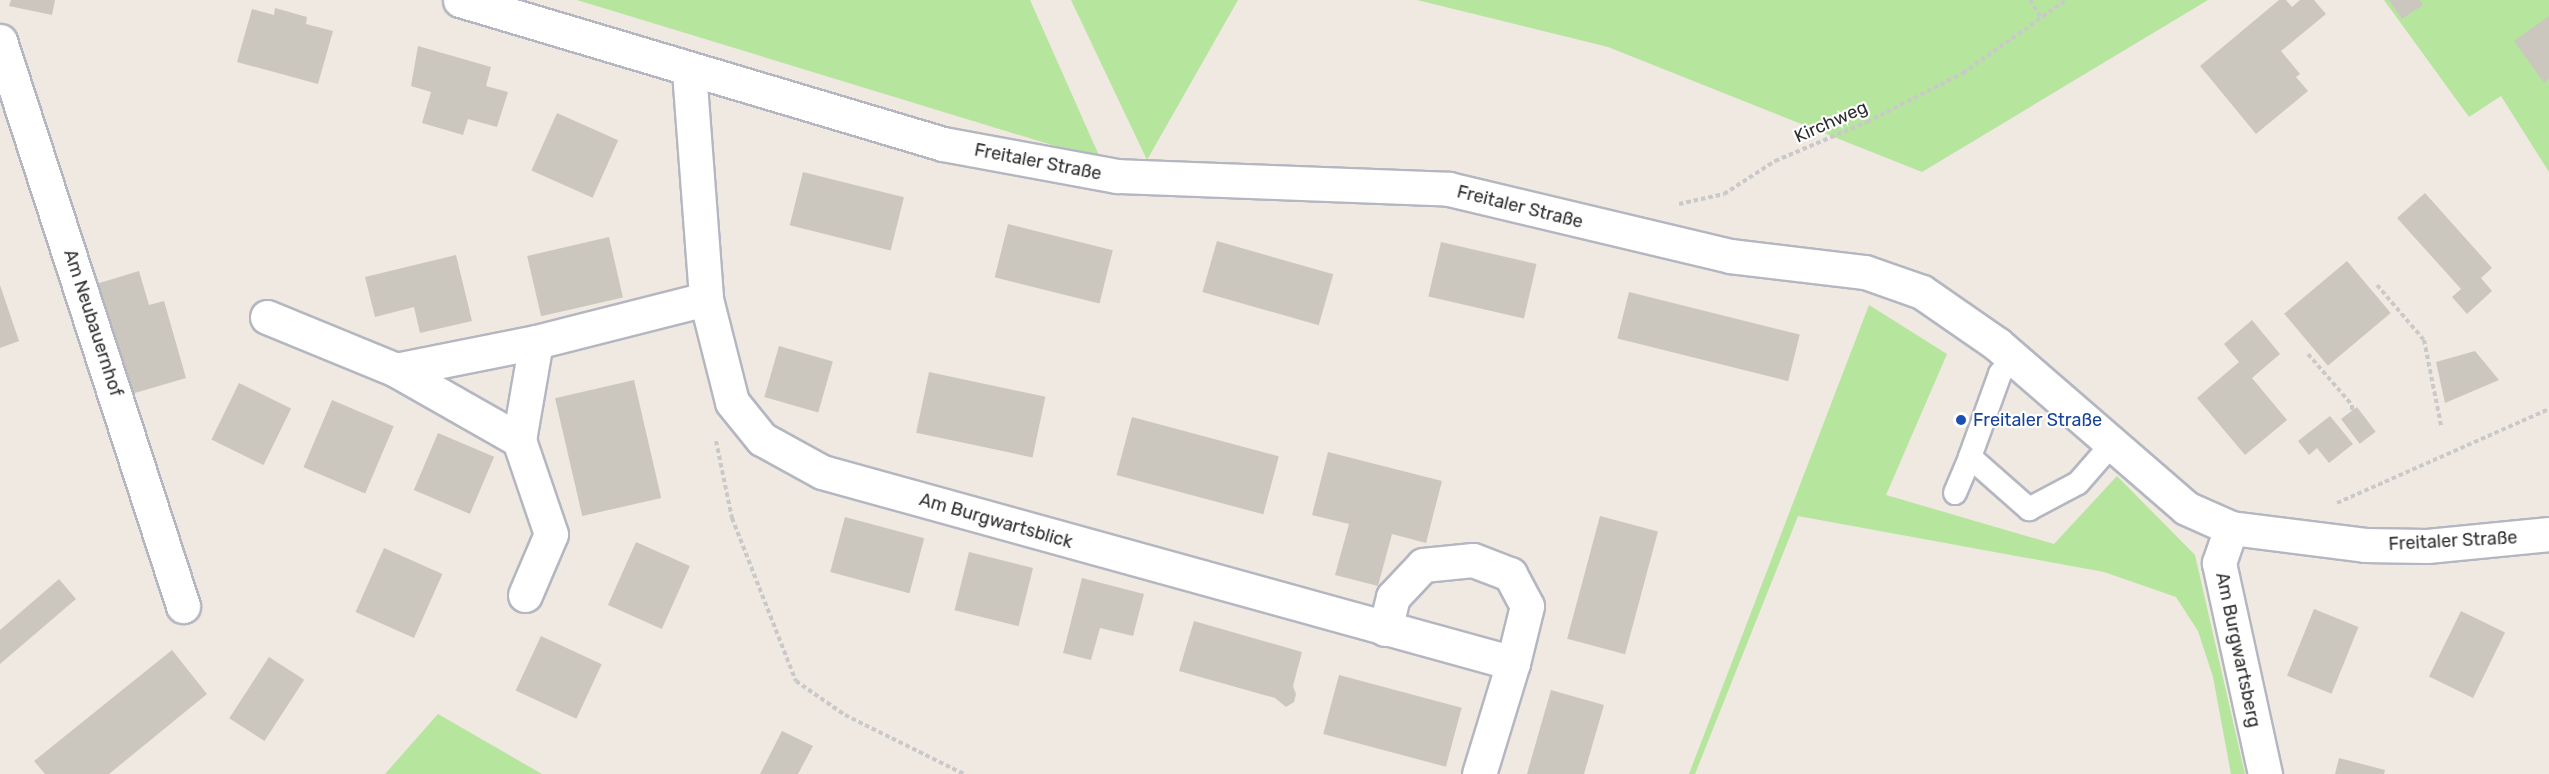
<!DOCTYPE html>
<meta charset="utf-8">
<style>
body{margin:0}
#map{position:relative;width:2549px;height:774px;overflow:hidden;background:#efe9e1;font-family:Rubik,sans-serif}
div>[style]{position:absolute}
[style*='--x']{left:calc(var(--x)*1px);top:calc(var(--y)*1px);width:calc(var(--w)*1px);rotate:calc(var(--a)*1deg)}
.green>*{inset:0;background:#b6e59e}
.building>*{inset:0;background:#cbc7bf;transform-origin:0 0}
.path>*{height:4px;margin-top:-2px;transform-origin:0;background:repeating-linear-gradient(90deg,#c9c9c9 0 4.5px,transparent 0 7.5px)}
.roads{filter:drop-shadow(2px 0 #b4b7c1) drop-shadow(-2px 0 #b4b7c1) drop-shadow(0 2px #b4b7c1) drop-shadow(0 -2px #b4b7c1)}
.lane>*{height:22px;margin:-11px;padding:0 11px;transform-origin:11px;border-radius:11px;background:#fff}
.street>*{height:33px;margin:-16.5px;padding:0 16.5px;transform-origin:16.5px;border-radius:16.5px;background:#fff}
.dots>*{width:16px;height:16px;translate:-50% -50%;box-sizing:border-box;border:3px solid #fff;border-radius:50%}
span{translate:-50% -50%;white-space:nowrap;text-align:center;line-height:1.15;-webkit-text-stroke:4.5px #fff;paint-order:stroke}
.street-label{font-size:18px;color:#2e2e2e}
.transit-label{font-size:18px;color:#164399}
.left{translate:0 -50%;text-align:left}
</style>
<div id="map">
<div class="green">
<i style="clip-path:polygon(577px 0,1030px 0,1101px 160px)"></i>
<i style="clip-path:polygon(1071px 0,1238px 0,1147px 160px)"></i>
<i style="clip-path:polygon(1417px 0,2208px 0,1922px 172px,1608px 47px)"></i>
<i style="clip-path:polygon(2384px 0,2549px 0,2549px 172px,2501px 96px,2469px 117px)"></i>
<i style="clip-path:polygon(1869px 305px,1947px 354px,1886px 495px,2054px 544px,2117px 476px,2195px 555px,2245px 774px,2231px 774px,2213px 677px,2198px 631px,2176px 597px,2104px 572px,1798px 516px,1695px 774px,1689px 774px)"></i>
<i style="clip-path:polygon(438px 714px,542px 774px,385px 774px)"></i>
</div>
<div class="building">
<i style="clip-path:polygon(11px 0,55px 0,52px 15px,9px 6px)"></i>
<i style="clip-path:polygon(2279px 0,2286px 0,2292px 7px,2300px 0,2314px 0,2326px 14px,2281px 51px,2300px 74px,2296px 77px,2308px 91px,2256px 134px,2200px 66px)"></i>
<i style="clip-path:polygon(2389px 0,2420px 0,2423px 5px,2402px 19px)"></i>
<i style="clip-path:polygon(275px 8px,307px 17px,306px 24px,333px 31px,318px 84px,237px 62px,252px 9px,274px 15px)"></i>
<i style="clip-path:polygon(2549px 16px,2549px 79px,2544px 83px,2514px 41px)"></i>
<i style="clip-path:polygon(418px 46px,491px 67px,486px 86px,508px 92px,497px 127px,468px 119px,463px 135px,422px 123px,431px 92px,411px 86px)"></i>
<i style="left:557px;top:113px;width:67px;height:63px;rotate:24deg"></i>
<i style="left:803px;top:172px;width:104px;height:55px;rotate:14deg"></i>
<i style="clip-path:polygon(2425px 193px,2492px 268px,2481px 278px,2492px 291px,2467px 314px,2452px 297px,2461px 289px,2397px 218px)"></i>
<i style="left:1008px;top:224px;width:108px;height:55px;rotate:14deg"></i>
<i style="left:609px;top:237px;width:62px;height:84px;rotate:77deg"></i>
<i style="left:1217px;top:241px;width:121px;height:53px;rotate:16deg"></i>
<i style="left:1441px;top:242px;width:98px;height:56px;rotate:13deg"></i>
<i style="clip-path:polygon(456px 255px,472px 321px,420px 333px,414px 307px,375px 317px,365px 277px)"></i>
<i style="left:2347px;top:261px;width:68px;height:82px;rotate:50deg"></i>
<i style="clip-path:polygon(139px 271px,149px 305px,164px 301px,186px 378px,128px 395px,96px 284px)"></i>
<i style="clip-path:polygon(0 285px,19px 341px,0 348px)"></i>
<i style="left:1629px;top:292px;width:176px;height:48px;rotate:14deg"></i>
<i style="clip-path:polygon(2252px 320px,2280px 354px,2252px 378px,2287px 420px,2245px 455px,2197px 398px,2239px 362px,2224px 344px)"></i>
<i style="left:779px;top:346px;width:56px;height:53px;rotate:16deg"></i>
<i style="clip-path:polygon(2475px 351px,2499px 380px,2445px 403px,2436px 362px)"></i>
<i style="left:929px;top:372px;width:119px;height:62px;rotate:12deg"></i>
<i style="left:634px;top:380px;width:121px;height:81px;rotate:77deg"></i>
<i style="left:239px;top:383px;width:58px;height:63px;rotate:26deg"></i>
<i style="left:332px;top:400px;width:67px;height:73px;rotate:23deg"></i>
<i style="left:2357px;top:407px;width:31px;height:20px;rotate:53deg"></i>
<i style="clip-path:polygon(2330px 416px,2353px 444px,2329px 463px,2317px 448px,2309px 455px,2298px 441px)"></i>
<i style="left:1132px;top:417px;width:152px;height:60px;rotate:15deg"></i>
<i style="left:438px;top:433px;width:61px;height:62px;rotate:23deg"></i>
<i style="clip-path:polygon(1328px 452px,1442px 481px,1426px 543px,1392px 534px,1378px 586px,1335px 575px,1349px 524px,1312px 515px)"></i>
<i style="left:1600px;top:516px;width:60px;height:127px;rotate:15deg"></i>
<i style="left:845px;top:517px;width:82px;height:57px;rotate:15deg"></i>
<i style="left:636px;top:542px;width:59px;height:69px;rotate:24deg"></i>
<i style="left:384px;top:548px;width:64px;height:70px;rotate:24deg"></i>
<i style="left:969px;top:552px;width:66px;height:60px;rotate:14deg"></i>
<i style="clip-path:polygon(1082px 578px,1144px 594px,1133px 636px,1100px 628px,1091px 660px,1063px 653px)"></i>
<i style="clip-path:polygon(59px 579px,76px 599px,0 664px,0 630px)"></i>
<i style="left:2314px;top:609px;width:48px;height:72px;rotate:22deg"></i>
<i style="left:2461px;top:611px;width:49px;height:73px;rotate:26deg"></i>
<i style="clip-path:polygon(1194px 621px,1302px 652px,1293px 686px,1296px 694px,1294px 702px,1286px 707px,1275px 698px,1179px 671px)"></i>
<i style="left:541px;top:636px;width:67px;height:60px;rotate:25deg"></i>
<i style="clip-path:polygon(172px 650px,207px 694px,109px 774px,45px 774px,34px 761px)"></i>
<i style="left:269px;top:657px;width:42px;height:73px;rotate:33deg"></i>
<i style="left:1339px;top:675px;width:127px;height:61px;rotate:15deg"></i>
<i style="clip-path:polygon(1551px 690px,1604px 705px,1584px 774px,1527px 774px)"></i>
<i style="clip-path:polygon(782px 731px,813px 746px,798px 774px,760px 774px)"></i>
<i style="clip-path:polygon(2339px 758px,2385px 770px,2384px 774px,2335px 774px)"></i>
</div>
<div class="path">
<i style="--x:2030;--y:0;--w:19;--a:58"></i>
<i style="--x:1679;--y:204;--w:46;--a:-12.5"></i>
<i style="--x:1724;--y:194;--w:61;--a:-32.9"></i>
<i style="--x:1775;--y:161;--w:100;--a:-23"></i>
<i style="--x:1867;--y:122;--w:108;--a:-27"></i>
<i style="--x:1963;--y:73;--w:126;--a:-35.3"></i>
<i style="--x:2377;--y:285;--w:72;--a:49.5"></i>
<i style="--x:2424;--y:340;--w:87;--a:78.7"></i>
<i style="--x:2308;--y:354;--w:67;--a:49.2"></i>
<i style="--x:2352;--y:405;--w:12;--a:90"></i>
<i style="--x:716;--y:441;--w:79;--a:78.3"></i>
<i style="--x:732;--y:518;--w:175;--a:68.6"></i>
<i style="--x:796;--y:681;--w:60;--a:34.8"></i>
<i style="--x:845;--y:715;--w:133;--a:26.4"></i>
<i style="--x:2337;--y:503;--w:232;--a:-23.9"></i>
</div>
<div class="roads">
<div class="lane">
<i style="--x:2012;--y:359;--w:19;--a:129"></i>
<i style="--x:2000;--y:374;--w:88;--a:109.9"></i>
<i style="--x:1970;--y:457;--w:79;--a:41.4"></i>
<i style="--x:2029;--y:509;--w:55;--a:-28"></i>
<i style="--x:2078;--y:483;--w:52;--a:-48.9"></i>
<i style="--x:1955;--y:493;--w:39;--a:-67"></i>
</div>
<div class="street">
<i style="--x:460;--y:0;--w:504;--a:16.6"></i>
<i style="--x:943;--y:144;--w:177;--a:10.4"></i>
<i style="--x:1117;--y:176;--w:332;--a:2.2"></i>
<i style="--x:1449;--y:189;--w:289;--a:13.4"></i>
<i style="--x:1730;--y:256;--w:136;--a:6.8"></i>
<i style="--x:1865;--y:272;--w:60;--a:19.3"></i>
<i style="--x:1922;--y:292;--w:91;--a:34.7"></i>
<i style="--x:1997;--y:344;--w:250;--a:40.9"></i>
<i style="--x:2186;--y:508;--w:49;--a:24"></i>
<i style="--x:2231;--y:528;--w:135;--a:7.2"></i>
<i style="--x:2365;--y:545;--w:62;--a:0.9"></i>
<i style="--x:2427;--y:546;--w:123;--a:-5.6"></i>
<i style="--x:0;--y:41;--w:594;--a:72.05"></i>
<i style="--x:689;--y:71;--w:229;--a:85.7"></i>
<i style="--x:706;--y:299;--w:106;--a:75.8"></i>
<i style="--x:732;--y:402;--w:48;--a:51"></i>
<i style="--x:762;--y:439;--w:68;--a:28.8"></i>
<i style="--x:822;--y:472;--w:717;--a:15.45"></i>
<i style="--x:1513;--y:663;--w:116;--a:107"></i>
<i style="--x:267;--y:317;--w:139;--a:22.3"></i>
<i style="--x:396;--y:370;--w:143;--a:-11.3"></i>
<i style="--x:536;--y:342;--w:175;--a:-14.2"></i>
<i style="--x:396;--y:370;--w:142;--a:29.6"></i>
<i style="--x:2231;--y:528;--w:37;--a:109"></i>
<i style="--x:2219;--y:563;--w:216;--a:77.7"></i>
<i style="--x:525;--y:595;--w:66;--a:-66.9"></i>
<i style="--x:551;--y:534;--w:99;--a:-108.8"></i>
<i style="--x:519;--y:440;--w:99;--a:-80.2"></i>
<i style="--x:1385;--y:629;--w:33;--a:-76"></i>
<i style="--x:1393;--y:597;--w:44;--a:-46.8"></i>
<i style="--x:1423;--y:565;--w:50;--a:-5.7"></i>
<i style="--x:1473;--y:560;--w:40;--a:21"></i>
<i style="--x:1510;--y:574;--w:36;--a:62"></i>
<i style="--x:1527;--y:606;--w:59;--a:103.8"></i>
</div>
</div>
<div class="dots">
<i style="left:1961px;top:420px;background:#1a4fb4"></i>
</div>
<div class="street-label">
<span style="left:1831px;top:122px;rotate:-24deg">Kirchweg</span>
<span style="left:1038px;top:162px;rotate:11deg">Freitaler Straße</span>
<span style="left:1520px;top:207px;rotate:14deg">Freitaler Straße</span>
<span style="left:93px;top:323px;rotate:72deg">Am Neubauernhof</span>
<span style="left:996px;top:521px;rotate:16deg">Am Burgwartsblick</span>
<span style="left:2453px;top:541px;rotate:-3deg">Freitaler Straße</span>
<span style="left:2238px;top:650px;rotate:78deg">Am Burgwartsberg</span>
</div>
<div class="transit-label">
<span class="left" style="left:1973px;top:420px">Freitaler Straße</span>
</div>
</div>
